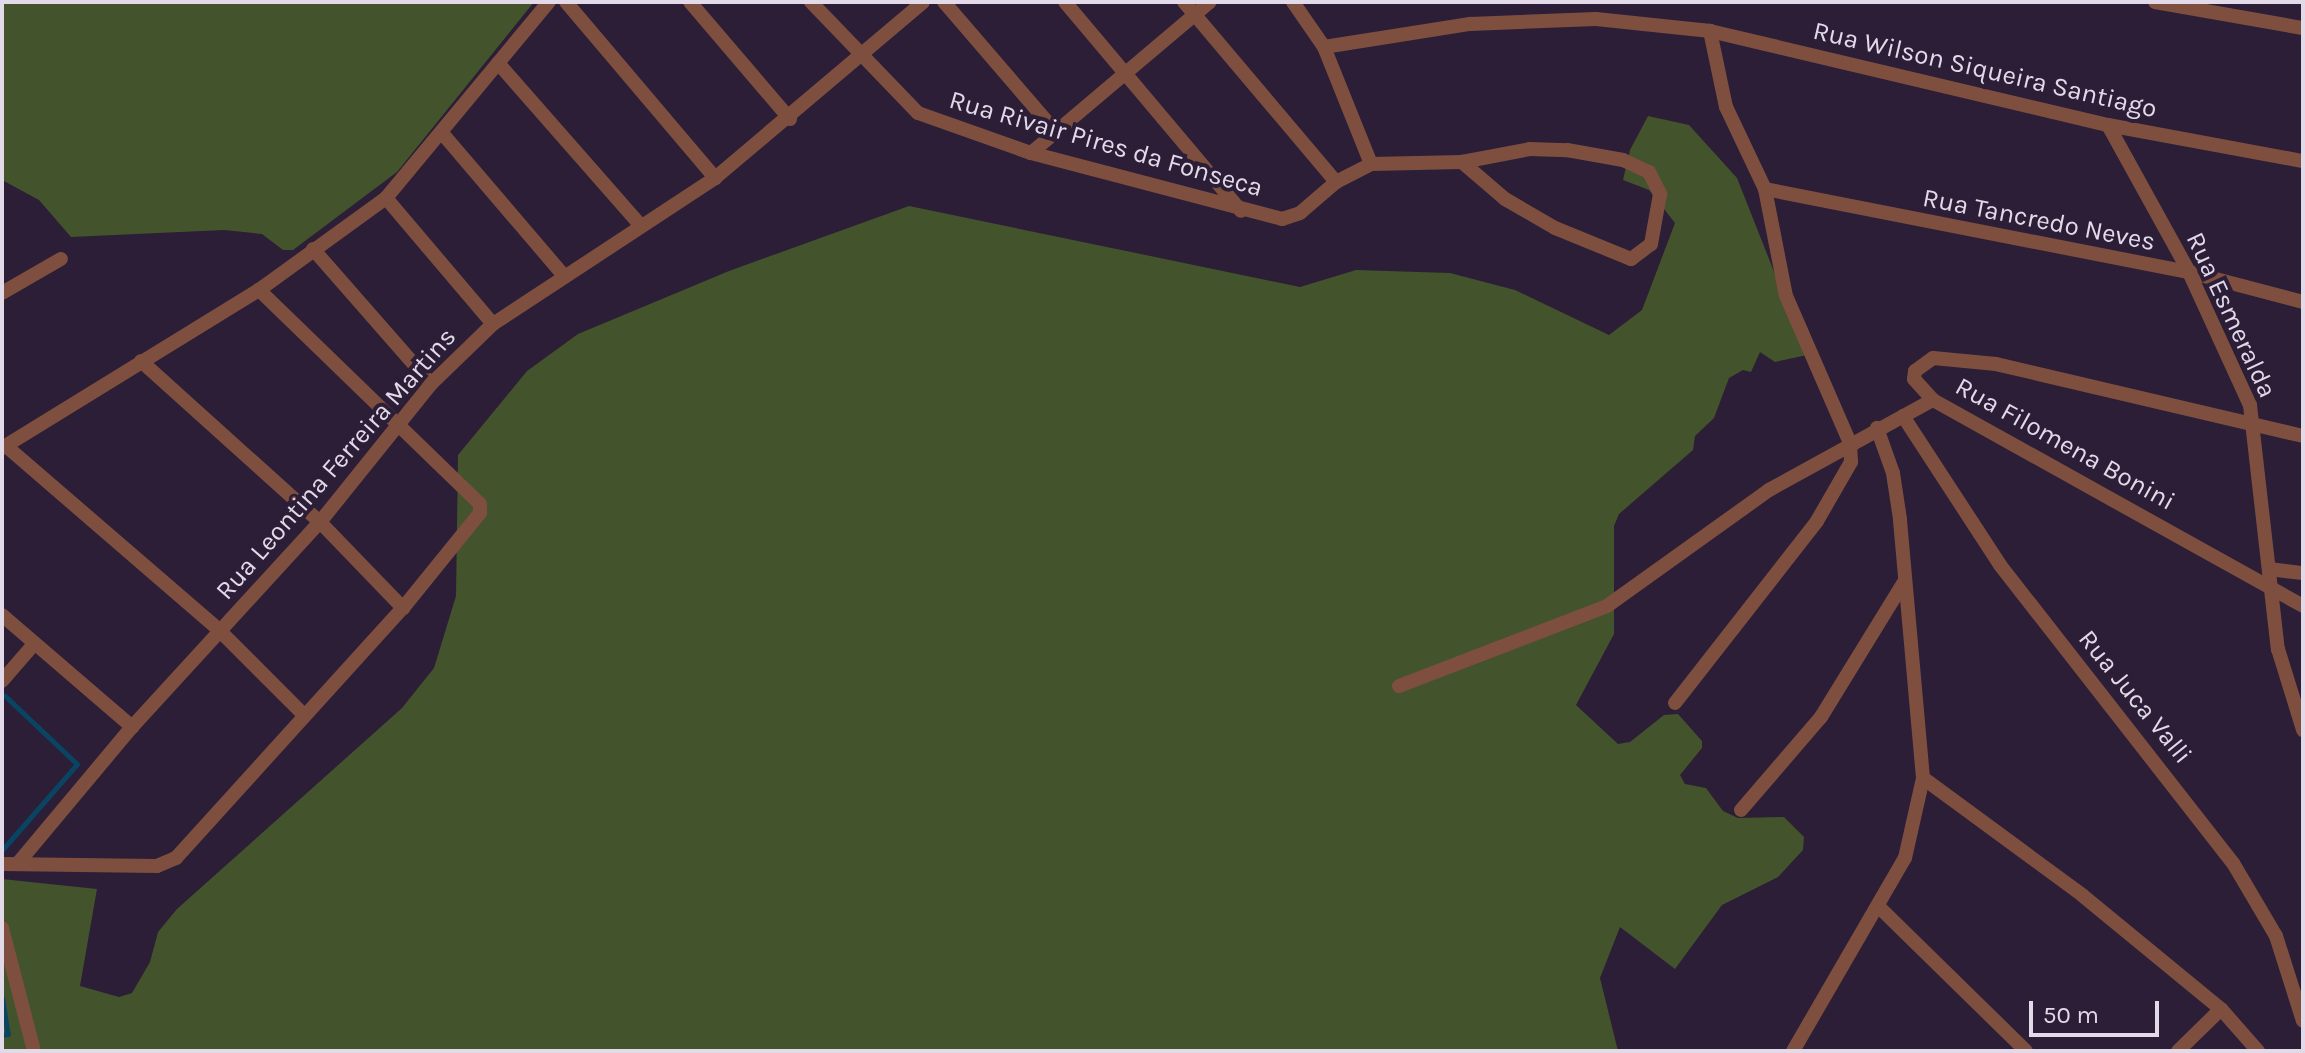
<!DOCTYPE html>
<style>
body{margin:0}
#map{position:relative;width:2305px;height:1053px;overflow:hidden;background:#2b1e36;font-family:Karla,sans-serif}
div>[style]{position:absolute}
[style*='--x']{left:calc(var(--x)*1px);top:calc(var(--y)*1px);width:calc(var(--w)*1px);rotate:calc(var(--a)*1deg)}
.green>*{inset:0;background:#43532c}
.stream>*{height:5px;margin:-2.5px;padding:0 2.5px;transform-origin:2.5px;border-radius:2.5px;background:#094563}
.minor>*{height:14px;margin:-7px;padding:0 7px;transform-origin:7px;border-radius:7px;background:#7e4f3f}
span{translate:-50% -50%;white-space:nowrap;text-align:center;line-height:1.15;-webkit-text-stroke:8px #2b1e36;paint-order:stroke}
.street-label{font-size:26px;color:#e2dae9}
.frame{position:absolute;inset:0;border:4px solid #e2dae9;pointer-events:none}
.scale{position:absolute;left:2029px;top:1001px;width:130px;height:36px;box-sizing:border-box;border:4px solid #e2dae9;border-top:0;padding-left:10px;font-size:24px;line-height:28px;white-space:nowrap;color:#e2dae9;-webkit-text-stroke:6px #2b1e36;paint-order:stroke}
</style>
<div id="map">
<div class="green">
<i style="clip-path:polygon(2px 2px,534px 2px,397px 172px,293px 250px,283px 250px,262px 234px,224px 230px,71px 237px,39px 200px,2px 180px)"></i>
<i style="clip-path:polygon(1648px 116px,1689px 125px,1737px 178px,1807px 355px,1775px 362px,1760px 352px,1751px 372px,1743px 370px,1729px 378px,1714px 418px,1695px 436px,1693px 450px,1619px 514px,1614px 526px,1614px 634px,1576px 705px,1618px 744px,1630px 742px,1664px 715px,1678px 714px,1702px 741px,1702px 748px,1680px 775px,1685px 784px,1706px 788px,1723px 811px,1738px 818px,1784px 817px,1804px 837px,1803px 850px,1778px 877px,1722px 905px,1675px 969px,1620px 927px,1600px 978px,1618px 1051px,2px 1051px,2px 879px,97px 889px,80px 986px,119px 997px,132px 993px,150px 962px,158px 932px,177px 909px,402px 708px,434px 668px,456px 596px,458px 455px,527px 371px,578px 334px,729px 271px,909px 206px,1300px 287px,1356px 270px,1450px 273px,1515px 290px,1609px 335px,1642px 310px,1675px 223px,1649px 190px,1623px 180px,1630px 150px)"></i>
</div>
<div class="stream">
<i style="--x:2;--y:850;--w:114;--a:-48.9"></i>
<i style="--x:77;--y:764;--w:100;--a:-136.6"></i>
<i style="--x:2;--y:998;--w:36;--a:81"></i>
<i style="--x:8;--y:1034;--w:6;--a:171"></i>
</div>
<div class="minor">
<i style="--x:566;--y:2;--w:231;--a:49.7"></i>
<i style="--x:690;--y:2;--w:154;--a:49.5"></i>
<i style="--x:811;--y:2;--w:154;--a:46.1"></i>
<i style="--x:918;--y:113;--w:120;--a:19.5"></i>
<i style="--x:1031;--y:153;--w:260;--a:14.7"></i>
<i style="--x:1282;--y:219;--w:19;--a:-18"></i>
<i style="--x:1300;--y:213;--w:48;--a:-40.7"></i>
<i style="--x:1336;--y:182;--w:39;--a:-27"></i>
<i style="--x:1371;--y:164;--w:91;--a:-1.3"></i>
<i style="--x:1462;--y:162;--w:69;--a:-10.8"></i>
<i style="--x:1530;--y:149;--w:37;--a:2"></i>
<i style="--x:1567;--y:150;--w:57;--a:10.1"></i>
<i style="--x:1623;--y:160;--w:29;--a:25"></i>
<i style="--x:1649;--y:172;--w:25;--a:63"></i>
<i style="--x:1660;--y:194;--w:51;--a:100.2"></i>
<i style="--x:1651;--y:244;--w:25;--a:143"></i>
<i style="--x:1631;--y:259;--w:82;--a:-157.8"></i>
<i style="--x:1555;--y:228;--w:58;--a:-149.9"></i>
<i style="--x:1505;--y:199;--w:57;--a:-139.3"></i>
<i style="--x:944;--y:2;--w:172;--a:49.3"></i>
<i style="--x:1065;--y:2;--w:273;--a:49.9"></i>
<i style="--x:1184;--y:2;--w:236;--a:49.8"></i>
<i style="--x:1293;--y:2;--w:55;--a:55.4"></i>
<i style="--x:1324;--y:47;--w:126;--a:68.1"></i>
<i style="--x:2155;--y:2;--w:150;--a:10"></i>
<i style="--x:1324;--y:47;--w:148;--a:-9"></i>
<i style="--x:1470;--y:24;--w:126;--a:-2.3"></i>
<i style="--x:1596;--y:19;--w:115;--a:6"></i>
<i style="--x:1710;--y:31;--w:409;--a:13.3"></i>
<i style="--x:2108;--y:125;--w:198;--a:10.5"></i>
<i style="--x:498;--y:63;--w:217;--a:48.7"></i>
<i style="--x:2108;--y:125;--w:168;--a:61.1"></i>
<i style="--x:2189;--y:272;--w:146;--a:65.4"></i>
<i style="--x:2250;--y:405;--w:246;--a:83.5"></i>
<i style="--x:2278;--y:649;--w:85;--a:72.8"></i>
<i style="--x:442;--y:133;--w:189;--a:49.5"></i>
<i style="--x:1031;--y:153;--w:234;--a:-40.2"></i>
<i style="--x:1765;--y:189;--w:432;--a:11.1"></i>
<i style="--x:2189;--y:272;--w:118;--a:14.7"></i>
<i style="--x:386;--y:198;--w:165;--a:49.7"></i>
<i style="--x:313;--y:249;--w:179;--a:48.8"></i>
<i style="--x:2;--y:293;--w:68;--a:-30"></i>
<i style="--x:141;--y:361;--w:241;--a:42"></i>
<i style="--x:320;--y:522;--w:120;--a:46"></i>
<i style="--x:1903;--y:416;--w:178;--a:56.9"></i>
<i style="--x:2000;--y:565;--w:378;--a:52"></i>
<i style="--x:2233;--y:863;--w:85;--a:59.5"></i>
<i style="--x:2276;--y:936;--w:89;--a:72.4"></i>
<i style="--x:2303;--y:436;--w:315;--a:-166.8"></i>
<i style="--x:1996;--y:364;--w:63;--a:-174.6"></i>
<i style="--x:1933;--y:358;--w:22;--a:144"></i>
<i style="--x:1915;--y:371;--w:8;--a:97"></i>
<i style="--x:1914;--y:379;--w:28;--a:48"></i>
<i style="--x:1933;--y:400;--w:423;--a:29.1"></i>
<i style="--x:6;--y:446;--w:283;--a:40.8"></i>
<i style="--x:220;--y:631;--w:120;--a:45"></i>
<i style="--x:2;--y:448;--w:302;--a:-31.6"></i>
<i style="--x:259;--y:290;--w:157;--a:-35.9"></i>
<i style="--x:386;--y:198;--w:255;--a:-50.3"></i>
<i style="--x:2269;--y:569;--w:34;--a:7"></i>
<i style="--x:2;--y:615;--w:172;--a:40.7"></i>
<i style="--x:2;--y:681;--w:49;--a:-49.1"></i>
<i style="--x:1399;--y:686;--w:223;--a:-21"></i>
<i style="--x:1607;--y:606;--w:199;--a:-35.6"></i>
<i style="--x:1769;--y:490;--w:187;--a:-28.8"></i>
<i style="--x:1675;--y:703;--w:231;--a:-52"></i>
<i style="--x:1817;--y:521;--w:68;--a:-60"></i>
<i style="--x:1851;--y:462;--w:19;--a:-93"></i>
<i style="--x:1850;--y:443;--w:160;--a:-113.5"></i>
<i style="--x:1786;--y:296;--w:109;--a:-101.1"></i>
<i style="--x:1765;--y:189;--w:91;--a:-115.4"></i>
<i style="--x:1726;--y:107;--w:78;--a:-101.9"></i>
<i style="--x:1923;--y:778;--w:197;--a:36.3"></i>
<i style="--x:2082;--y:895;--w:180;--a:39.4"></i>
<i style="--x:2221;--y:1009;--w:56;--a:48.6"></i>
<i style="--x:1741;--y:810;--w:123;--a:-49.3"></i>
<i style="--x:1821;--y:717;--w:158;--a:-58.4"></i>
<i style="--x:19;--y:862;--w:176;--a:-50.1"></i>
<i style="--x:132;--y:727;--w:278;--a:-47.5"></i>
<i style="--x:320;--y:522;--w:177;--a:-51.2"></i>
<i style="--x:431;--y:384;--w:86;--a:-44.1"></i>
<i style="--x:493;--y:324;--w:266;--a:-33.3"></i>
<i style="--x:715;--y:178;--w:272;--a:-40.2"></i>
<i style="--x:2;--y:864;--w:155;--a:0.7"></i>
<i style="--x:157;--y:866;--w:21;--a:-23"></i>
<i style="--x:176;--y:858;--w:338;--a:-47.8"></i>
<i style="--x:403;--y:608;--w:122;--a:-51"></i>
<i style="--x:480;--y:513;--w:9;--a:-90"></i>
<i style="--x:480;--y:504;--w:308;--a:-135.9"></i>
<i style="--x:1880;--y:908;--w:204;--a:44.4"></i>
<i style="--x:2;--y:928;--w:127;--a:75.4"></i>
<i style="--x:1793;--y:1051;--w:223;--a:-59.9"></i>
<i style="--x:1905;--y:858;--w:82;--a:-77.3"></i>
<i style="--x:1923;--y:778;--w:260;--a:-95.1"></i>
<i style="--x:1900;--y:519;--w:47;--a:-98.7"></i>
<i style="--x:1893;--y:473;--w:48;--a:-109.6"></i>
<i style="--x:2178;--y:1051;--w:60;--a:-44.3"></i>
</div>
<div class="street-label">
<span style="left:1985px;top:70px;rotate:13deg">Rua Wilson Siqueira Santiago</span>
<span style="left:1106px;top:144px;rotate:16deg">Rua Rivair Pires da Fonseca</span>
<span style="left:2039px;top:220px;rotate:11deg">Rua Tancredo Neves</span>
<span style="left:2231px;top:315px;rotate:65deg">Rua Esmeralda</span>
<span style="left:2065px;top:444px;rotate:29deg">Rua Filomena Bonini</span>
<span style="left:336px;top:464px;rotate:-49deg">Rua Leontina Ferreira Martins</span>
<span style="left:2135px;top:697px;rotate:51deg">Rua Juca Valli</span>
</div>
<div class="frame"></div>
<div class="scale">50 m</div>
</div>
